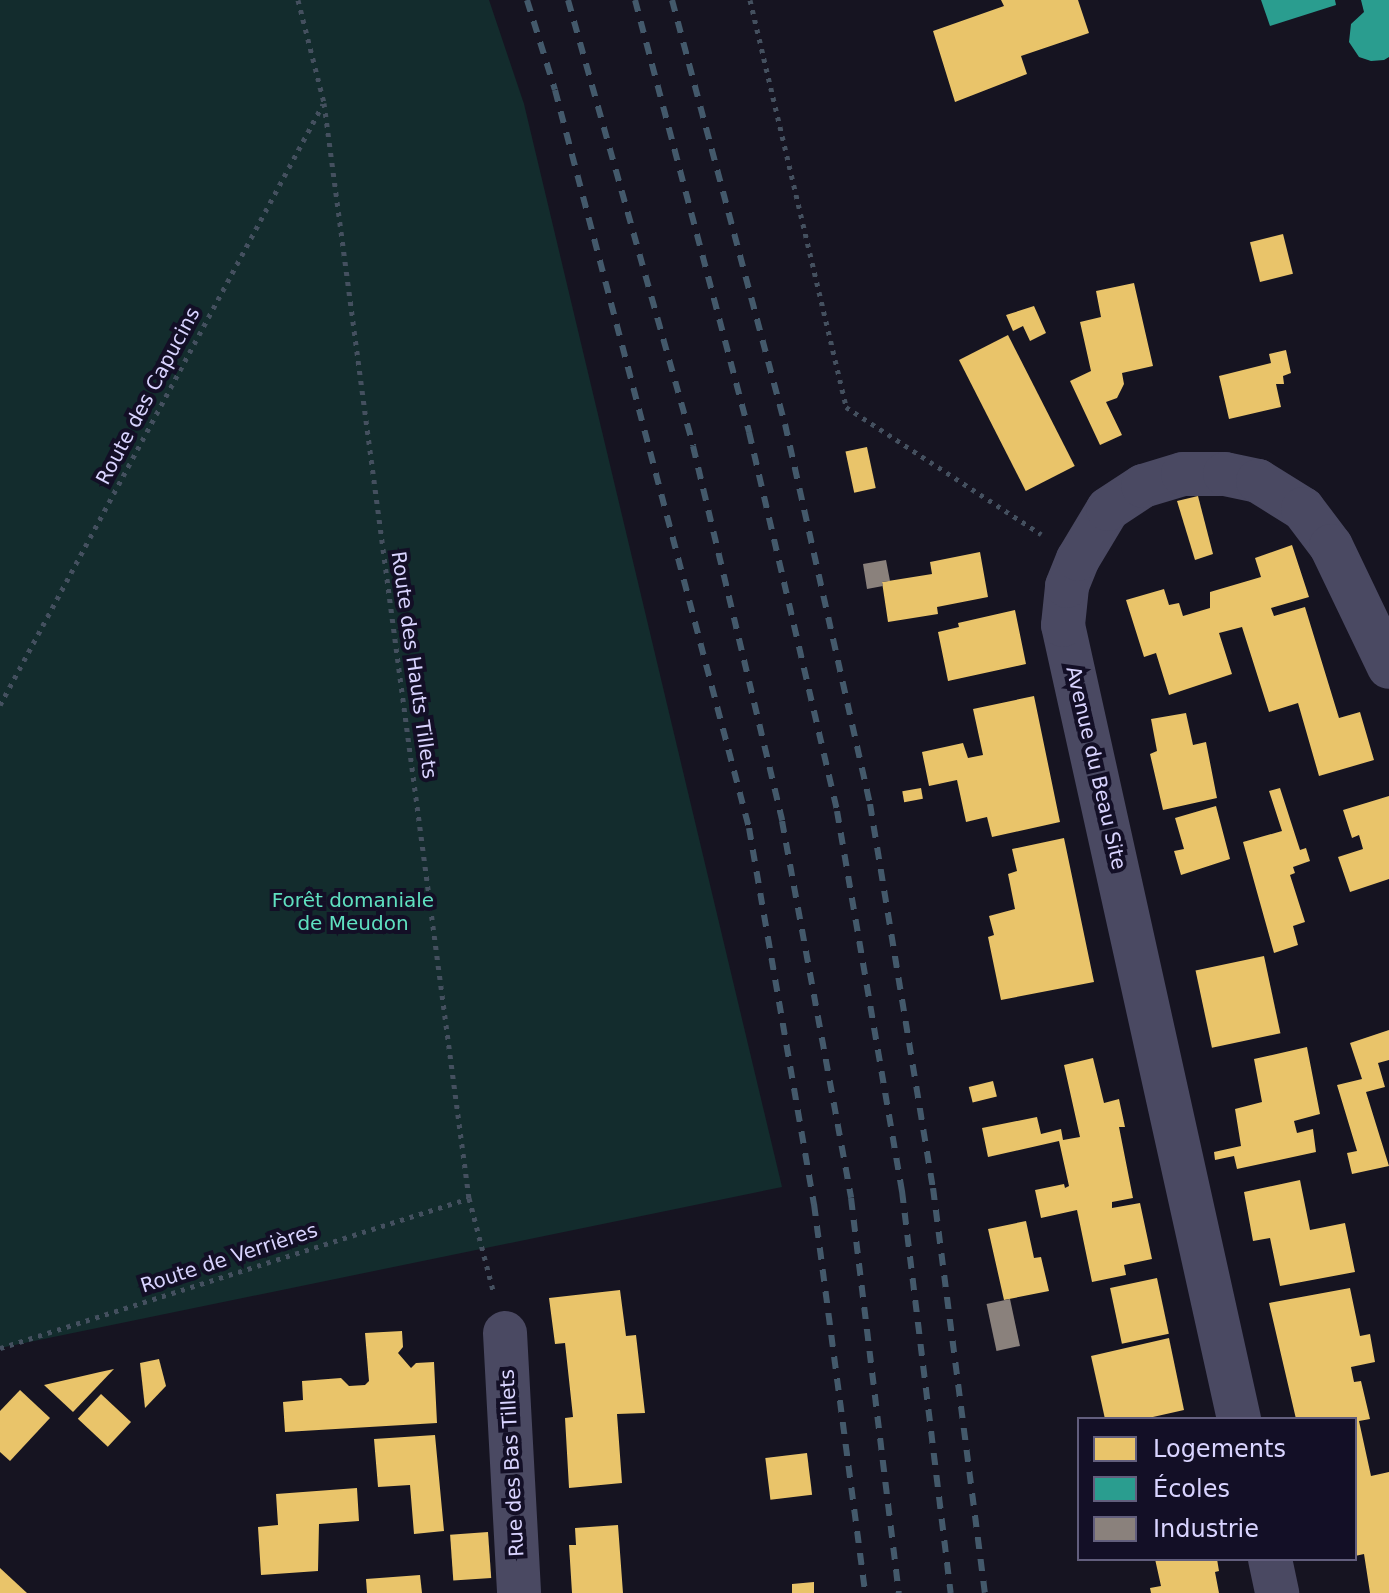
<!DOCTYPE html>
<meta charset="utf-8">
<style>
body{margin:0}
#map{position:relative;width:1389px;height:1593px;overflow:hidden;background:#161421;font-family:"DejaVu Sans",sans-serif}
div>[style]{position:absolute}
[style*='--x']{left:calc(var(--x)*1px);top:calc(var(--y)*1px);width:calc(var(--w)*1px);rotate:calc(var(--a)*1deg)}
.green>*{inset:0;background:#132c2d}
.homes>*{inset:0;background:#e9c46a;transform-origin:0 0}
.schools>*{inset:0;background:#2a9d8f}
.industry>*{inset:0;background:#8a817c;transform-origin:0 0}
.path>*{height:5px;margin-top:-2.5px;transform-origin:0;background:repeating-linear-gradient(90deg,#44505f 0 4px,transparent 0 10px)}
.street>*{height:44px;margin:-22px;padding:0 22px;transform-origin:22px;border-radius:22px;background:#4a4962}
.rail>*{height:6px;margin-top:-3px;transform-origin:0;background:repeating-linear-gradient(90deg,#43596b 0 12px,transparent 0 22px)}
span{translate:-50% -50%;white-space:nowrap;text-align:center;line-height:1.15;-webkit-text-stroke:8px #130f26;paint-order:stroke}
.street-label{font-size:20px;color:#d9d4ff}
.park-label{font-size:20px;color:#5fe0c0}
.legend{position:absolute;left:1077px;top:1417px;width:280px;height:144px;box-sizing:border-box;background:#130f26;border:2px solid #625e7d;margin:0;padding:10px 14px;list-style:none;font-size:24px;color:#d9d4ff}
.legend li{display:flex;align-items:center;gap:16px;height:40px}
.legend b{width:40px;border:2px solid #625e7d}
</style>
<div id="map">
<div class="green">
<i style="clip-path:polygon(0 0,489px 0,524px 104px,782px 1187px,0 1348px)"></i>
</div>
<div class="homes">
<i style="clip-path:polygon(1001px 0,1078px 0,1089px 33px,1021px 56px,1027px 74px,955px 102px,933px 31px,1004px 6px)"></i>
<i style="left:1283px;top:234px;width:41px;height:34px;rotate:76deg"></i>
<i style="clip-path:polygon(1134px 283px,1153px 366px,1122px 373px,1124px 384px,1117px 398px,1106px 402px,1122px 435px,1100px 445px,1070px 381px,1091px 371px,1080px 322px,1101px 317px,1096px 291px)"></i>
<i style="clip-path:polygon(1034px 306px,1046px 333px,1030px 341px,1023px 326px,1013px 331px,1006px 315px)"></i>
<i style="left:1008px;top:335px;width:147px;height:55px;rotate:63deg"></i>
<i style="clip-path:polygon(1286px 350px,1291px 373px,1283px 376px,1284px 384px,1276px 384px,1281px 407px,1229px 419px,1219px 376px,1271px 363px,1269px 354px)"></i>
<i style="left:867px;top:447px;width:42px;height:22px;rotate:78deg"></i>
<i style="clip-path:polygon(1198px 496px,1213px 554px,1195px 560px,1177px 501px)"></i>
<i style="clip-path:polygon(1292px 545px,1309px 597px,1271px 608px,1274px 616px,1305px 607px,1339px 718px,1360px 712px,1374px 760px,1319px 776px,1298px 703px,1269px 712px,1242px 627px,1219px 633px,1232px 674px,1169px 695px,1156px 653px,1144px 657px,1126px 600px,1164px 589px,1169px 605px,1179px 603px,1183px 616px,1210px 608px,1210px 592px,1261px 577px,1255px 558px)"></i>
<i style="clip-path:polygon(980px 552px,988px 597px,937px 607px,938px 614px,888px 622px,882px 582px,932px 574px,930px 562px)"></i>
<i style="clip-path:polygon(1015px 610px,1026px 664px,948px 681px,938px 632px,959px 627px,958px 623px)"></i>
<i style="clip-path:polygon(1034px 696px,1060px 822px,992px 837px,987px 817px,966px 822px,957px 780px,929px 786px,922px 752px,963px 743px,968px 758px,983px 755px,973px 709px)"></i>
<i style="clip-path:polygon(1186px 713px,1193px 745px,1206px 742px,1217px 798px,1163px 810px,1150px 754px,1157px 751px,1151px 719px)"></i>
<i style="left:921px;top:788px;width:11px;height:19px;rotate:80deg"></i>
<i style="clip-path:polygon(1280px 788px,1300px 850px,1306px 848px,1310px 861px,1293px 867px,1295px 873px,1290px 875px,1305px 922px,1293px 926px,1298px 945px,1274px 953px,1243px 842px,1282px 831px,1269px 791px)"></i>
<i style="clip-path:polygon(1389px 796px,1389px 879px,1350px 892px,1338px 857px,1363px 849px,1359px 835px,1352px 838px,1343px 810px)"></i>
<i style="clip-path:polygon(1216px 806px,1230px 859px,1181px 875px,1174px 851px,1184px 849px,1175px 818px)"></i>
<i style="clip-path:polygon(1064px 838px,1094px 982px,1001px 1000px,988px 937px,994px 935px,989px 916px,1015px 909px,1008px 874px,1017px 871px,1012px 849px)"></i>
<i style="left:1264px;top:956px;width:79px;height:70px;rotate:78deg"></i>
<i style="clip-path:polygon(1389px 1030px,1389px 1060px,1378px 1063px,1385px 1087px,1366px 1092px,1389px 1166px,1352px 1174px,1347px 1153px,1357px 1151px,1337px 1085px,1362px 1079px,1350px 1043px)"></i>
<i style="clip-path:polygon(1307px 1047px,1320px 1114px,1294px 1121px,1297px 1133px,1313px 1129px,1316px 1152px,1237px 1169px,1234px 1156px,1215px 1160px,1214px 1152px,1241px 1146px,1235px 1109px,1262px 1102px,1254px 1059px)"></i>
<i style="clip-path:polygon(1093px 1058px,1104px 1103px,1119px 1099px,1125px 1127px,1119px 1127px,1133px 1198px,1112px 1202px,1112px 1208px,1140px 1203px,1152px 1259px,1124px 1265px,1126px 1275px,1092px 1282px,1077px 1210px,1041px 1218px,1035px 1190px,1064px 1184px,1065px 1188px,1069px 1186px,1059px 1141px,988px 1157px,982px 1128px,1037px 1117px,1041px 1134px,1061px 1129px,1063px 1140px,1080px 1137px,1064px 1065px)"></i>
<i style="left:993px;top:1081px;width:16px;height:25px;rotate:76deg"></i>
<i style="clip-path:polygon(1300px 1180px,1310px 1230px,1345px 1223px,1355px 1272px,1280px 1286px,1270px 1238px,1253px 1241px,1244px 1192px)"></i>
<i style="clip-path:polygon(1026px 1221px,1034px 1258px,1041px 1257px,1049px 1291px,1004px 1300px,988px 1229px)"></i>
<i style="left:1157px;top:1278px;width:57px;height:48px;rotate:78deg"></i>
<i style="clip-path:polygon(1350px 1288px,1360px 1336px,1370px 1334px,1375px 1362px,1351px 1367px,1354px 1382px,1361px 1381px,1370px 1419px,1359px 1421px,1371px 1476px,1389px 1472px,1389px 1593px,1370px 1593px,1364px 1554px,1355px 1556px,1355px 1419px,1296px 1419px,1269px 1303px)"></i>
<i style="clip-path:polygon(620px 1290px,626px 1336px,636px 1335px,645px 1413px,617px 1414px,622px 1483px,569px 1488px,565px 1418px,573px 1417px,565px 1343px,555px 1344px,549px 1298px)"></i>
<i style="clip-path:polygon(402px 1331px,403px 1347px,398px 1353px,411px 1368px,416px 1363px,434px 1362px,437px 1423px,285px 1432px,283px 1402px,303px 1400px,302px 1381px,341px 1378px,349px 1386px,365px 1385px,369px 1381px,365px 1333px)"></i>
<i style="clip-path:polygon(1169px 1338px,1184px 1410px,1144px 1419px,1105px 1419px,1091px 1356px)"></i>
<i style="clip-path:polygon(159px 1359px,166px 1386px,145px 1408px,140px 1363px)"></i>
<i style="clip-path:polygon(114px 1369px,73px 1412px,44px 1385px,100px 1372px)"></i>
<i style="clip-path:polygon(20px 1390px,50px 1418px,10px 1461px,0 1452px,0 1411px)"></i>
<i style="left:101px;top:1394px;width:41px;height:34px;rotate:43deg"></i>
<i style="clip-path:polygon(435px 1435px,444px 1531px,414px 1534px,410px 1485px,378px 1487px,374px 1439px)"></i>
<i style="left:807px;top:1453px;width:42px;height:42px;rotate:83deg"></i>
<i style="clip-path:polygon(357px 1488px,359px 1521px,319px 1524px,318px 1571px,261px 1575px,258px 1527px,278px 1525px,276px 1494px)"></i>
<i style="clip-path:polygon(618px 1525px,623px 1593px,572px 1593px,569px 1545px,576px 1545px,575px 1528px)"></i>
<i style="left:488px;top:1532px;width:46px;height:38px;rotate:86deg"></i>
<i style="clip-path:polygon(1155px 1559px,1217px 1559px,1219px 1571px,1215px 1572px,1219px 1593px,1151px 1593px,1150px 1588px,1161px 1586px)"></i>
<i style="clip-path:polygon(0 1568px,27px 1593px,0 1593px)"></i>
<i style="clip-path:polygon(420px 1575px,422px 1593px,367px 1593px,366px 1579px)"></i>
<i style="clip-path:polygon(814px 1582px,814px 1593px,792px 1593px,792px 1584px)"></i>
</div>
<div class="schools">
<i style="clip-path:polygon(1261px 0,1335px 0,1336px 5px,1270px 26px)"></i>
<i style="clip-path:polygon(1361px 0,1389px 0,1389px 57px,1384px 60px,1371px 61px,1359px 57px,1349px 42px,1351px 24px,1364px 12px)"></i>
</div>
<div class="industry">
<i style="clip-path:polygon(886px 560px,890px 581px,882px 582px,883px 586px,867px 589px,863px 564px)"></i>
<i style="left:1010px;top:1299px;width:48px;height:24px;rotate:78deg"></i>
</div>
<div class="path">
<i style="--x:298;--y:0;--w:106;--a:75.8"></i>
<i style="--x:324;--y:103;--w:1105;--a:82.46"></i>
<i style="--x:469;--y:1198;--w:95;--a:75.4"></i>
<i style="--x:750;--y:0;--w:418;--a:76.7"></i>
<i style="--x:846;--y:407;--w:233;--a:33.1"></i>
<i style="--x:0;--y:705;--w:682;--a:-61.74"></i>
<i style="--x:0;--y:1348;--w:492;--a:-17.7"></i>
</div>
<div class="street">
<i style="--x:505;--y:1333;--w:260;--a:86.9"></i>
<i style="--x:1239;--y:1419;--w:813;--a:-102.5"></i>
<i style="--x:1063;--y:625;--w:39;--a:-84"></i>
<i style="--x:1067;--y:586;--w:29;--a:-68"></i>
<i style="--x:1078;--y:559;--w:58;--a:-59"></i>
<i style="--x:1108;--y:509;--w:42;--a:-33.3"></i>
<i style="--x:1143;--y:486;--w:42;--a:-16.7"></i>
<i style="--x:1183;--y:474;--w:42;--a:0"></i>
<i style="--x:1225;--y:474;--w:34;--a:12"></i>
<i style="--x:1258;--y:481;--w:53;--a:31.9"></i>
<i style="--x:1303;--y:509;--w:46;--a:52.9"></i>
<i style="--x:1331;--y:546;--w:134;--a:64.4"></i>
<i style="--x:1270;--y:1559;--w:35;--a:78"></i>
</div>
<div class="rail">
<i style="--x:527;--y:0;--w:94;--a:72.7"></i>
<i style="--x:555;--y:90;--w:763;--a:75.27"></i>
<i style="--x:749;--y:828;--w:382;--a:80.2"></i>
<i style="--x:814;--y:1204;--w:392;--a:82.5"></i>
<i style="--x:568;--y:0;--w:463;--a:74.3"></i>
<i style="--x:693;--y:446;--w:385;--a:76.6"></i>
<i style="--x:782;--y:821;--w:383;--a:79.6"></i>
<i style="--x:851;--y:1198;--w:398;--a:83.1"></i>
<i style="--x:635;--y:0;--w:447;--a:75.2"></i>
<i style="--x:749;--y:432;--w:389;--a:76.9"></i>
<i style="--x:837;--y:811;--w:386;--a:80.3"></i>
<i style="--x:902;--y:1191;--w:405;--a:83.1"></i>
<i style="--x:672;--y:0;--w:439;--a:75.1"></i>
<i style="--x:785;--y:424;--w:389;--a:77.4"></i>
<i style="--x:870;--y:804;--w:389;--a:80.7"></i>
<i style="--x:933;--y:1188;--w:408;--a:82.7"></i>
</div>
<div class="street-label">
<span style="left:148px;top:396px;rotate:-62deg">Route des Capucins</span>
<span style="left:414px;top:665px;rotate:82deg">Route des Hauts Tillets</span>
<span style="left:1096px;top:768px;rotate:77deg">Avenue du Beau Site</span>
<span style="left:229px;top:1258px;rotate:-18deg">Route de Verrières</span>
<span style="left:512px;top:1463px;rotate:-93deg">Rue des Bas Tillets</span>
</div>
<div class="park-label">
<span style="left:353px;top:912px">Forêt domaniale<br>de Meudon</span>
</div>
<ul class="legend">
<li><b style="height:22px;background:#e9c46a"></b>Logements</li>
<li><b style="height:22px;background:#2a9d8f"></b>Écoles</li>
<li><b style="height:22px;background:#8a817c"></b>Industrie</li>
</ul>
</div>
